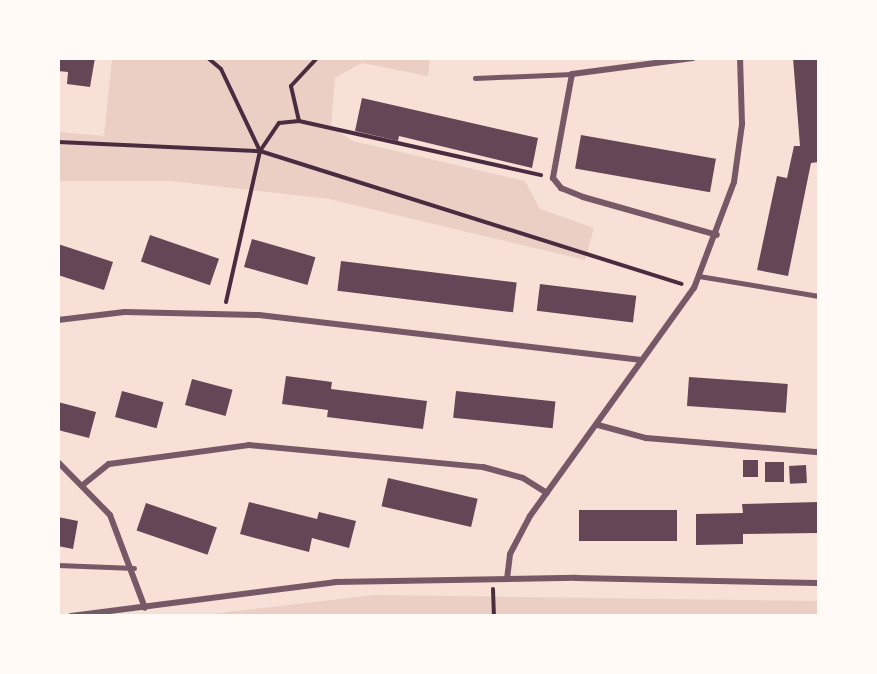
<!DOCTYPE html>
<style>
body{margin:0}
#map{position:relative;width:877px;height:674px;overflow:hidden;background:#f7e1d7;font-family:"Asap Condensed",sans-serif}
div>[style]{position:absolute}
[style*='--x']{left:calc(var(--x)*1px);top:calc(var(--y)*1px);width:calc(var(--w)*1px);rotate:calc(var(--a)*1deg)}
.green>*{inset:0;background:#ebcfc5}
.building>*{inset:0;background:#644757;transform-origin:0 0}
.path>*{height:4px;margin:-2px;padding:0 2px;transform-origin:2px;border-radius:2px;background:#4a2c40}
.service>*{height:4.5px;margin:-2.25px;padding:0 2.25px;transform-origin:2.25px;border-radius:2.25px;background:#755966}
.minor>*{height:6px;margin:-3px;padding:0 3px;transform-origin:3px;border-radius:3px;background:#755966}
span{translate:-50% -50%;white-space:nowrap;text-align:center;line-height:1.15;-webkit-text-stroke:6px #fffaf5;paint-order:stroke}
.frame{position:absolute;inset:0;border:60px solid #fffaf5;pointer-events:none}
</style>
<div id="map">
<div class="green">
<i style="clip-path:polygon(112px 59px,430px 59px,428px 76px,362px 63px,335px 78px,331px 126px,353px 141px,525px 181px,540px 209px,594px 228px,585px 260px,329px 199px,172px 181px,59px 181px,59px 132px,104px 136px)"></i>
<i style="clip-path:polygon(374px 595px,818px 601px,818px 616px,194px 616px)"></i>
</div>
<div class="building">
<i style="clip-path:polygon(58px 58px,95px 58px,90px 87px,67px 84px,68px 72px,58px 71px)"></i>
<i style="clip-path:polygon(793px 58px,818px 58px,818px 162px,811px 163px,788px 276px,757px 270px,777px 176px,787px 178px,794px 146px,800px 146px)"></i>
<i style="clip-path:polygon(362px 98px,538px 138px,532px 168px,399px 136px,398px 141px,355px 131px)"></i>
<i style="left:581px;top:135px;width:137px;height:34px;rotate:10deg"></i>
<i style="left:150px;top:235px;width:73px;height:28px;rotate:19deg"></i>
<i style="left:252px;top:239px;width:66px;height:29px;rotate:16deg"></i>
<i style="clip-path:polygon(58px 244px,113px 262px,104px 290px,58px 275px)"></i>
<i style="left:341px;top:261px;width:177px;height:30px;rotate:7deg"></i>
<i style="left:540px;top:284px;width:97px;height:27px;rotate:7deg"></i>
<i style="clip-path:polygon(286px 376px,332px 382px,331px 389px,427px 401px,423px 429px,327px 417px,328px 410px,282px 404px)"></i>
<i style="left:689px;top:377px;width:99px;height:29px;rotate:4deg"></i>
<i style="left:192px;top:379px;width:42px;height:27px;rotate:15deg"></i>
<i style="left:122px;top:391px;width:43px;height:27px;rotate:15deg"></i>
<i style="left:456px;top:391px;width:100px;height:27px;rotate:6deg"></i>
<i style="clip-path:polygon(58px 402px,96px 412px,89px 438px,58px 430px)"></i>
<i style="left:743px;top:460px;width:15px;height:17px"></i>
<i style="left:765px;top:462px;width:19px;height:20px"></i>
<i style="left:806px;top:465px;width:18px;height:17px;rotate:87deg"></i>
<i style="left:388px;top:478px;width:92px;height:29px;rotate:13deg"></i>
<i style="clip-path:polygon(249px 502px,317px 519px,319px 512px,356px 521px,349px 548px,312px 538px,309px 552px,240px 534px)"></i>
<i style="clip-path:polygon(818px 502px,818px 533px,743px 534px,743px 544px,696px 545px,696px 514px,743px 513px,742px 504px)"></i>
<i style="left:146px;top:503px;width:75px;height:29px;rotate:19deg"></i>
<i style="left:677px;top:510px;width:31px;height:98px;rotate:90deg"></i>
<i style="clip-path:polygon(58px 517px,78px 521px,73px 549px,58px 546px)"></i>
</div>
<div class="path">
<i style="--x:208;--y:58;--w:17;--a:40"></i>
<i style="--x:221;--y:69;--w:91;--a:64.6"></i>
<i style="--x:260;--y:151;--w:34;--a:-56"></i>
<i style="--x:279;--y:123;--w:20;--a:-6"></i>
<i style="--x:299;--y:121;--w:36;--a:-103"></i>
<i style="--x:291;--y:86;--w:38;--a:-47"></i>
<i style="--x:299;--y:121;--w:248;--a:12.6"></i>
<i style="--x:58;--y:142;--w:202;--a:2.6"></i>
<i style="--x:260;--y:151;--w:442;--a:17.5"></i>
<i style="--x:226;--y:302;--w:155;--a:-77.3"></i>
<i style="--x:493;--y:589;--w:27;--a:88"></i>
</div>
<div class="service">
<i style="--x:475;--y:78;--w:97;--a:-2.4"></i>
<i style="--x:699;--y:276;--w:121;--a:9.5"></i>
<i style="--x:58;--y:565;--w:76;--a:2.3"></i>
</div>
<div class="minor">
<i style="--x:693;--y:58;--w:122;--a:172.5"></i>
<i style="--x:572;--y:74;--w:106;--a:100.4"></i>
<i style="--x:553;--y:178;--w:13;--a:51"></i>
<i style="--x:561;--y:188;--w:24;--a:22"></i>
<i style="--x:583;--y:197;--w:139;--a:15.8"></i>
<i style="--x:58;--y:320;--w:67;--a:-6.8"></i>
<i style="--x:125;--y:312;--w:134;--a:1.3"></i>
<i style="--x:259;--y:315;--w:385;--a:6.7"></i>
<i style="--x:598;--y:425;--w:50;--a:15.2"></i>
<i style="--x:646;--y:438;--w:173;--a:4.7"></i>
<i style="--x:58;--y:462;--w:74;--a:45.5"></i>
<i style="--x:110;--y:515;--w:99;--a:69.4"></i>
<i style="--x:84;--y:484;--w:32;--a:-39"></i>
<i style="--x:109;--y:464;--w:141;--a:-7.7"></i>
<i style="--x:249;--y:445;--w:235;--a:5.4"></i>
<i style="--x:483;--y:467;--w:41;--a:15.4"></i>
<i style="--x:523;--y:478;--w:28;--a:32"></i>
<i style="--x:507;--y:579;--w:25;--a:-83"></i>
<i style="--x:510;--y:554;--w:43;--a:-62.2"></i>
<i style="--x:530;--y:516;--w:281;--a:-54.3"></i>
<i style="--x:694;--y:288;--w:113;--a:-69.3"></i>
<i style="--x:734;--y:182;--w:59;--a:-82.1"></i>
<i style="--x:742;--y:124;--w:66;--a:-91.7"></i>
<i style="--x:71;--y:616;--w:266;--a:-7.3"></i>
<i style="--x:335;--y:582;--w:241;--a:-1"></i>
<i style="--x:576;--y:578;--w:242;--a:1.2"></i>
</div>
<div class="frame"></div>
</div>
